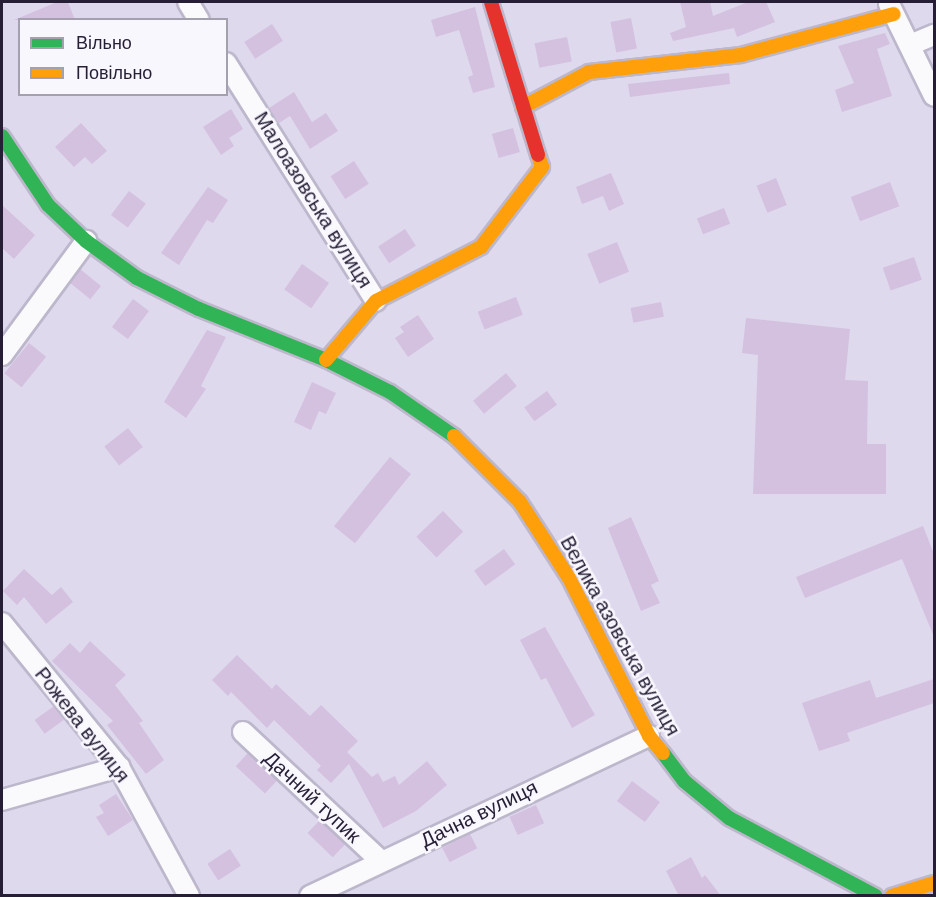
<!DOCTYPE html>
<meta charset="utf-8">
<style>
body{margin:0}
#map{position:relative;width:936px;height:897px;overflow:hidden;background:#dfd9ee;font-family:"DM Sans",sans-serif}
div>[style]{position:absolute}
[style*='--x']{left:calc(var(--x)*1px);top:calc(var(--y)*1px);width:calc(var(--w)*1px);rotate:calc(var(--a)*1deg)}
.building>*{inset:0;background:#d3c1df;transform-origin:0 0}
.roads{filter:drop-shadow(2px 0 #bdb7cc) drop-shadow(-2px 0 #bdb7cc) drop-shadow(0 2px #bdb7cc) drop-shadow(0 -2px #bdb7cc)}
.street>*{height:20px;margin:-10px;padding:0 10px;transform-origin:10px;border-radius:10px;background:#faf9fc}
.fast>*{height:14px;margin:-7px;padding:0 7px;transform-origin:7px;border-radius:7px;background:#30b455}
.slow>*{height:14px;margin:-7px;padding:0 7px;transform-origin:7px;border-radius:7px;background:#ff9f0a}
.jam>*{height:14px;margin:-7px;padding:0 7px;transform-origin:7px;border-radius:7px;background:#e5322d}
span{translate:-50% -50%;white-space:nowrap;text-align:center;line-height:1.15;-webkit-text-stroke:5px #f9f7fe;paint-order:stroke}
.street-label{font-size:20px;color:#251e35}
.frame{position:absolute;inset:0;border:3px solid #251e35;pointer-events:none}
.legend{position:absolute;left:18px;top:18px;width:210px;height:78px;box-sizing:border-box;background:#f9f7fe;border:2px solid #a4a0ae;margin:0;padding:8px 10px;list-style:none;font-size:18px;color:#251e35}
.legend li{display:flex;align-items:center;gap:12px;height:30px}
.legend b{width:30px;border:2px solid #a4a0ae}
</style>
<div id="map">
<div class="building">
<i style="clip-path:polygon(57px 2px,68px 2px,75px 20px,14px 20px)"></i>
<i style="clip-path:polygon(680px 2px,710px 2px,713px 16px,748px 2px,766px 2px,775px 22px,737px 37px,734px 28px,673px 41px,670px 33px,686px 27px)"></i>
<i style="clip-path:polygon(475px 7px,495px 87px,473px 93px,468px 77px,473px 75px,459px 30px,436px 37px,431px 20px)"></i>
<i style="left:631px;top:18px;width:31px;height:21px;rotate:79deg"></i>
<i style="left:272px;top:24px;width:20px;height:33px;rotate:57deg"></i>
<i style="clip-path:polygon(885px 33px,890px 44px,877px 49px,892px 96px,842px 112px,835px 90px,854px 83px,838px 46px)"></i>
<i style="left:567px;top:37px;width:25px;height:33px;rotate:79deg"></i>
<i style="clip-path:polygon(729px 73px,730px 84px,630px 97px,628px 84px)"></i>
<i style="clip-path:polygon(294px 92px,312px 122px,326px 113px,338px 131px,310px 149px,290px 116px,279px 123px,269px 108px)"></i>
<i style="clip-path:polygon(231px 109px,243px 129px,229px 138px,234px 146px,221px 155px,203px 127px)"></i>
<i style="clip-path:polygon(81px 123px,107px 151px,92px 164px,85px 157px,74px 167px,55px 147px)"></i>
<i style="left:513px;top:128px;width:25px;height:22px;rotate:74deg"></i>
<i style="left:354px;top:161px;width:27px;height:28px;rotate:57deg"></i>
<i style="clip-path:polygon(611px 173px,624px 204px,609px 211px,603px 196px,582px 204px,576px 187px)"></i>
<i style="left:776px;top:178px;width:29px;height:21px;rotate:68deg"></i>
<i style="left:890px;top:182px;width:26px;height:42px;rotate:69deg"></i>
<i style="clip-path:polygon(208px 187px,228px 200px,213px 223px,207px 220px,179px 265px,161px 253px)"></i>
<i style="left:129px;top:191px;width:21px;height:30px;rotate:37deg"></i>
<i style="clip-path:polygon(2px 205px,35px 235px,14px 259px,2px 248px)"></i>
<i style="left:724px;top:208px;width:17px;height:29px;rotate:69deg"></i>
<i style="left:405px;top:229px;width:20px;height:32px;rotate:57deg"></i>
<i style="left:617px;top:242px;width:32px;height:32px;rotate:68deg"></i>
<i style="left:914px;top:257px;width:24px;height:33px;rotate:71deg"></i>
<i style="left:302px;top:264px;width:33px;height:31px;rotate:35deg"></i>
<i style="left:80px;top:269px;width:27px;height:17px;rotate:39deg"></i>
<i style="left:516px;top:297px;width:19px;height:41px;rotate:69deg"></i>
<i style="left:133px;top:299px;width:20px;height:35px;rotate:37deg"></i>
<i style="left:661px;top:302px;width:15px;height:31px;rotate:79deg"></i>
<i style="clip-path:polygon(418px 315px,434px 339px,408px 357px,395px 338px,404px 332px,400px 327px)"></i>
<i style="clip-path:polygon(746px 318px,850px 329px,845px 380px,868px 381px,867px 444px,886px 444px,886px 494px,753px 494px,758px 355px,742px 353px)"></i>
<i style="clip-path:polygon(207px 330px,226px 337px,201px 386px,206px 389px,186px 418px,164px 402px)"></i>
<i style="left:29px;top:343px;width:22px;height:39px;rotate:39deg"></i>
<i style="left:506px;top:373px;width:17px;height:43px;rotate:50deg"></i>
<i style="clip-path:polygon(312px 382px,336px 393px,326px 414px,319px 411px,311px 430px,294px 422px)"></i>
<i style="left:547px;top:391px;width:17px;height:28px;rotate:54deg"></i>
<i style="left:128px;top:428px;width:24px;height:30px;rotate:52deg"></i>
<i style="left:390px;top:457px;width:27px;height:89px;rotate:39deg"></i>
<i style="left:443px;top:511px;width:29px;height:37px;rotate:46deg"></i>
<i style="clip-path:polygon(631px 517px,659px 581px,651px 585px,660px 603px,641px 611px,608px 528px)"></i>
<i style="clip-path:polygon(923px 526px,934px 554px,934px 637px,902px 559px,805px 598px,796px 577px)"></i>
<i style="left:504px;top:549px;width:19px;height:37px;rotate:54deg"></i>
<i style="clip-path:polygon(24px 569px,52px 595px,61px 587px,73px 602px,46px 624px,24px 597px,17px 605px,3px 591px)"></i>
<i style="clip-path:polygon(545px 627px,595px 715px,572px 728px,546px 678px,541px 680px,520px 640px)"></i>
<i style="clip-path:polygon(90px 641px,126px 675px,115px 685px,143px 721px,139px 723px,164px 760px,146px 774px,107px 725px,113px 721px,52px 661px,70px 643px,80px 653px)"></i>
<i style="clip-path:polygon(237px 655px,272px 689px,276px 684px,310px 716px,321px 705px,358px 741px,347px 752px,372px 777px,378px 773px,383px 782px,395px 776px,399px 785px,427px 761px,447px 785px,416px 811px,383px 828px,349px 764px,331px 783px,317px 770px,321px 766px,274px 720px,267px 728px,231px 692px,228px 696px,212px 680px)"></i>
<i style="clip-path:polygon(934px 679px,934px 703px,847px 733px,850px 741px,819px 751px,802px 703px,870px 680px,876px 698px)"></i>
<i style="left:54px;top:706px;width:17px;height:24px;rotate:54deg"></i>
<i style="left:248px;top:753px;width:40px;height:18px;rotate:43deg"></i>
<i style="left:632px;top:781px;width:35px;height:25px;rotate:37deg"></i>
<i style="clip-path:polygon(116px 794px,133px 820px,108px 836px,96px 817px,104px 813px,99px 805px)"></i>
<i style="left:536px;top:805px;width:20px;height:29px;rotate:66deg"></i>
<i style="left:320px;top:820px;width:35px;height:18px;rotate:44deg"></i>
<i style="left:470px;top:834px;width:16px;height:31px;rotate:63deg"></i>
<i style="left:230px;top:849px;width:20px;height:27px;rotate:57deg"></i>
<i style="clip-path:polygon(691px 857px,702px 878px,705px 875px,721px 896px,679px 896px,666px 871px)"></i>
</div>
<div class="roads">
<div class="street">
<i style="--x:188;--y:2;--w:21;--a:59"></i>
<i style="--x:889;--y:4;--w:102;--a:63.9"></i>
<i style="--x:910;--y:45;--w:26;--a:-23"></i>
<i style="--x:226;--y:63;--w:281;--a:57.8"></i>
<i style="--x:2;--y:355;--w:142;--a:-53.6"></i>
<i style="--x:2;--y:623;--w:186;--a:50.9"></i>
<i style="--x:119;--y:767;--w:147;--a:61.5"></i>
<i style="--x:243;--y:732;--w:189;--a:43.1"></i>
<i style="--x:2;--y:800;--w:122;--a:-15.8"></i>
<i style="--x:310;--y:896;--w:375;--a:-25.3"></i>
</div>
<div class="fast">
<i style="--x:2;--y:136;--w:83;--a:56.3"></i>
<i style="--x:48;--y:205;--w:52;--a:43.5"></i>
<i style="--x:86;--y:241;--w:63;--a:36"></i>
<i style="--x:137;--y:278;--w:69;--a:26.6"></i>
<i style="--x:199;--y:309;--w:137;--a:21.9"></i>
<i style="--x:326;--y:360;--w:72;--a:26.6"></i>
<i style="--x:390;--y:392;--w:78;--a:34.5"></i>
<i style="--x:663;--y:753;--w:35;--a:53"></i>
<i style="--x:684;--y:781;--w:58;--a:39.4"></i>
<i style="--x:729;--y:818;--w:166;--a:28"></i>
</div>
<div class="slow">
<i style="--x:523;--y:107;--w:75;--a:-27.9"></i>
<i style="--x:589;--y:72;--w:153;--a:-6.4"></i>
<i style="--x:741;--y:55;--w:158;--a:-15"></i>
<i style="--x:326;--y:360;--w:77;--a:-49.7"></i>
<i style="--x:376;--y:301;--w:118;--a:-27.2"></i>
<i style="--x:481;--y:247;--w:101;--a:-52.7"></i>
<i style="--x:542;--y:167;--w:13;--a:-108"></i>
<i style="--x:454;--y:436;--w:93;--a:45"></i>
<i style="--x:520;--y:502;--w:90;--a:57.2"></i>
<i style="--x:569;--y:578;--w:177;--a:63.1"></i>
<i style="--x:649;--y:736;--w:22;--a:51"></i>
<i style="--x:892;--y:896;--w:44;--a:-17.2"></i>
</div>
<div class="jam">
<i style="--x:491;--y:2;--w:160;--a:72.9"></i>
</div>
</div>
<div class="street-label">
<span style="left:313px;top:200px;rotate:58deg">Малоазовська вулиця</span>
<span style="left:620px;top:636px;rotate:61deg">Велика азовська вулиця</span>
<span style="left:82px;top:725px;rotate:52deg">Рожева вулиця</span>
<span style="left:312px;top:797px;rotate:43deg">Дачний тупик</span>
<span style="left:479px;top:814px;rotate:-26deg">Дачна вулиця</span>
</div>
<div class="frame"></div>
<ul class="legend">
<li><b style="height:8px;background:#30b455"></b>Вільно</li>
<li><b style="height:8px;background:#ff9f0a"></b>Повільно</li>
</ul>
</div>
